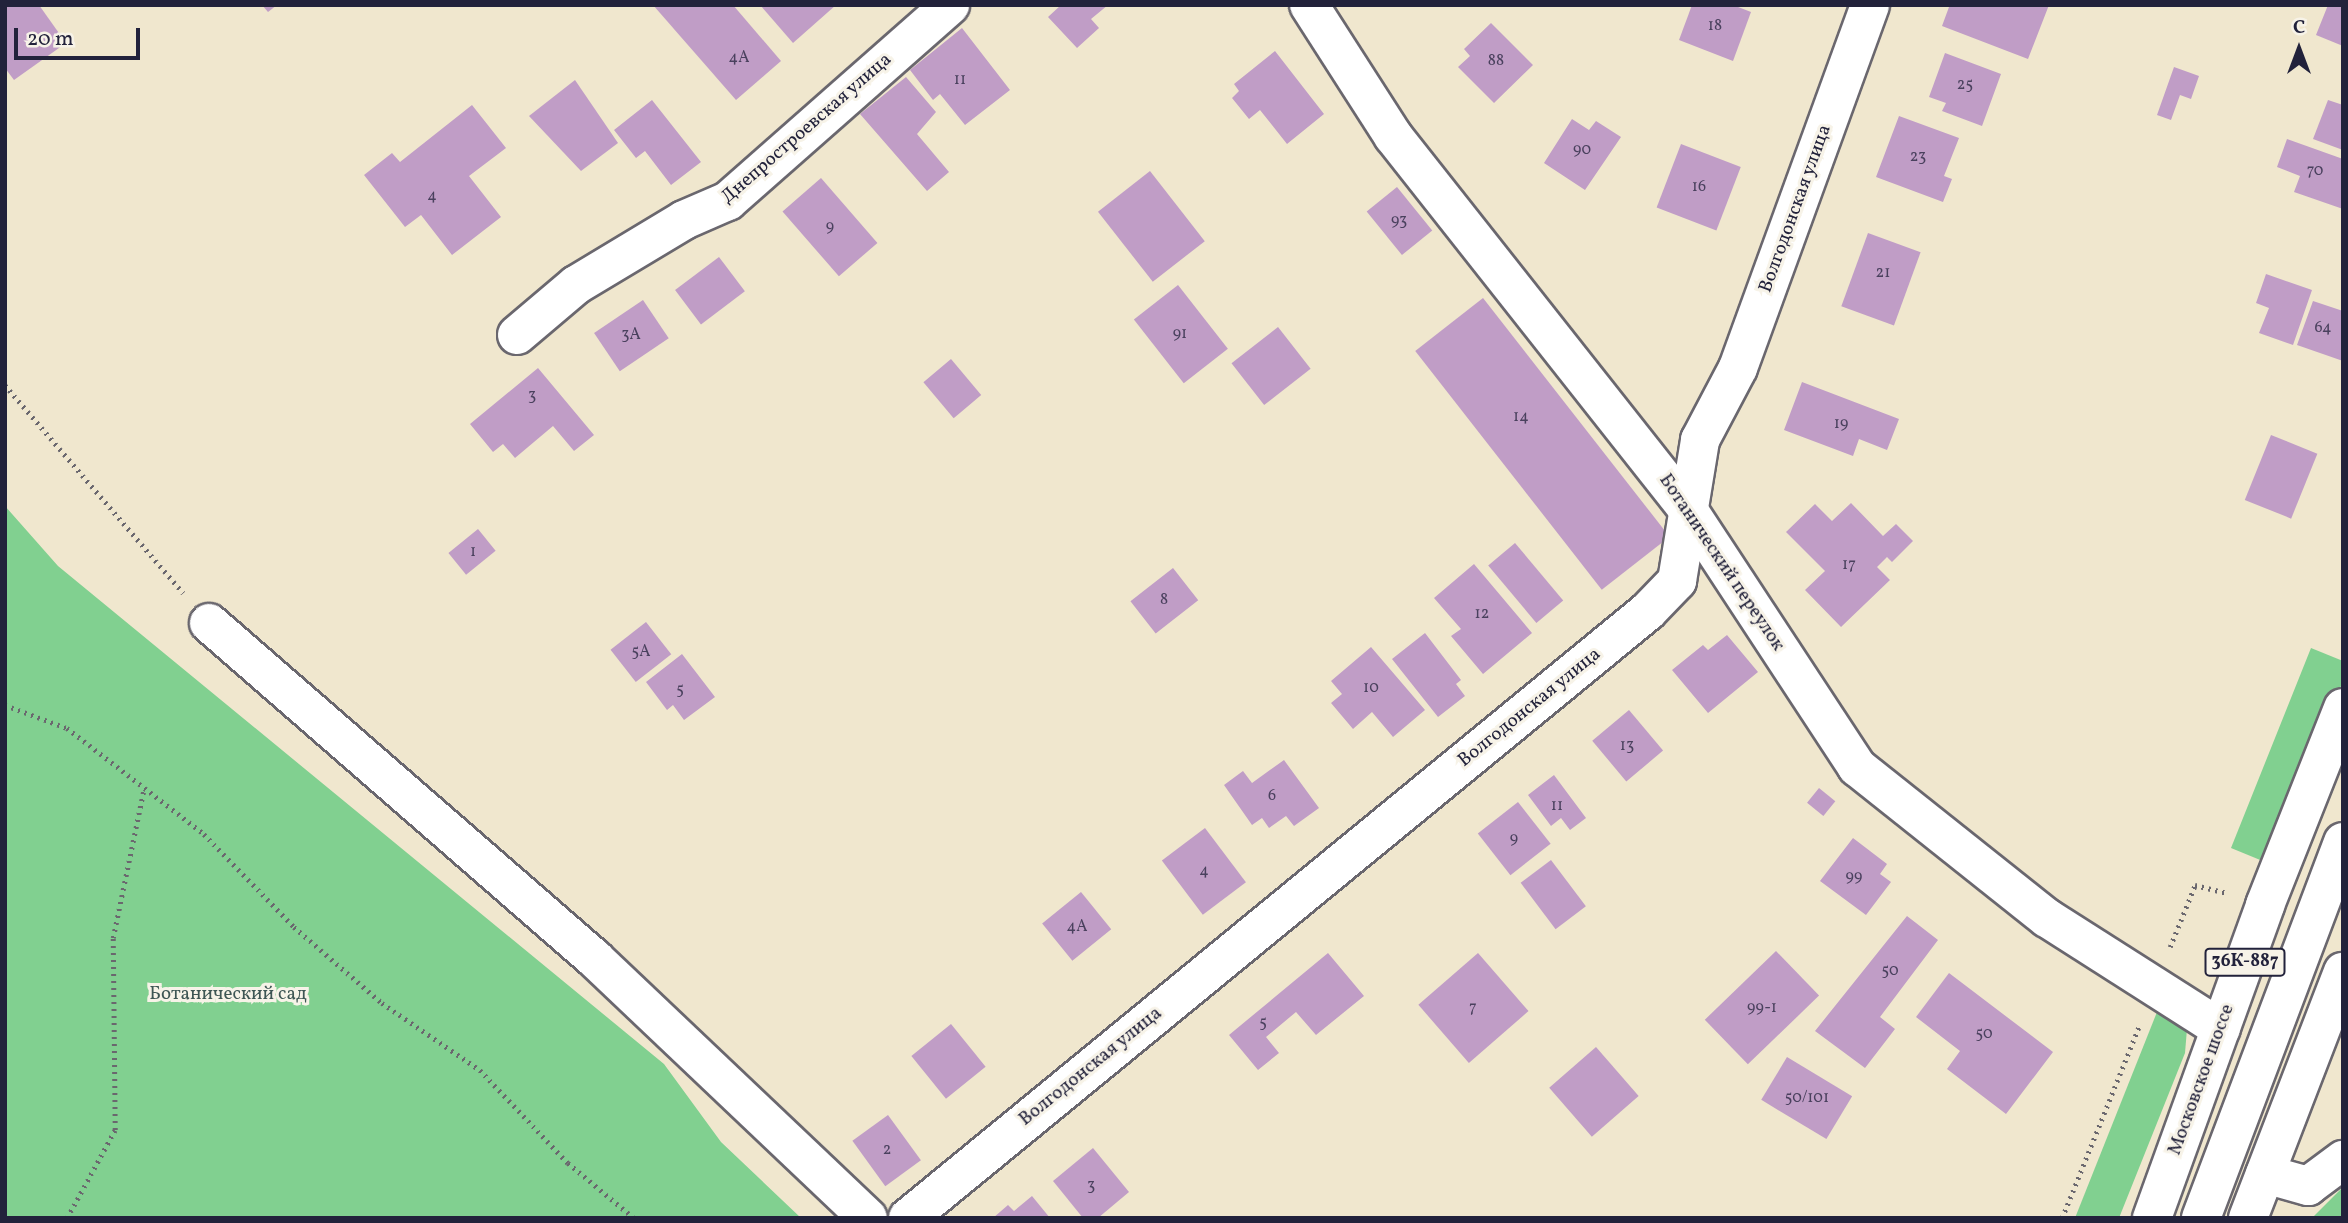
<!DOCTYPE html>
<meta charset="utf-8">
<style>
body{margin:0}
#map{position:relative;width:2348px;height:1223px;overflow:hidden;background:#f0e7ce;font-family:Vollkorn,serif}
div>[style]{position:absolute}
[style*='--x']{left:calc(var(--x)*1px);top:calc(var(--y)*1px);width:calc(var(--w)*1px);rotate:calc(var(--a)*1deg)}
.green>*{inset:0;background:#81d090}
.building>*{inset:0;background:#c09dc6;transform-origin:0 0}
.path>*{height:4.5px;margin-top:-2.25px;transform-origin:0;background:repeating-linear-gradient(90deg,#6a676e 0 2px,transparent 0 7px)}
.roads{filter:drop-shadow(2px 0 #6a676e) drop-shadow(-2px 0 #6a676e) drop-shadow(0 2px #6a676e) drop-shadow(0 -2px #6a676e)}
.minor>*{height:38px;margin:-19px;padding:0 19px;transform-origin:19px;border-radius:19px;background:#fff}
.major>*{height:38px;margin:-19px;padding:0 19px;transform-origin:19px;border-radius:19px;background:#fff}
span{translate:-50% -50%;white-space:nowrap;text-align:center;line-height:1.15;-webkit-text-stroke:6px #f7f3e8;paint-order:stroke}
.number-label{font-size:16px;color:#4a415e}
.number-label span{-webkit-text-stroke-width:0}
.shield-label span{padding:2px 5px;background:#f7f3e8;border:2px solid;border-radius:5px;-webkit-text-stroke-width:0}
.shield-label{font-size:18px;color:#22223b;font-weight:700}
.street-label{font-size:19px;color:#22223b}
.park-label{font-size:19px;color:#3e5654}
.frame{position:absolute;inset:0;border:7px solid #22223b;pointer-events:none}
.north{position:absolute;left:2264px;top:14px;width:70px;height:70px;-webkit-text-stroke:5px #f7f3e8;paint-order:stroke;rotate:0deg;font-size:19px;font-weight:700;line-height:28px;text-align:center;color:#22223b}
.north::after{content:'';display:block;margin:auto;width:24px;height:32px;background:#22223b;clip-path:polygon(50% 0,100% 100%,50% 72%,0 100%)}
.scale{position:absolute;left:14px;top:28px;width:126px;height:32px;box-sizing:border-box;border:4px solid #22223b;border-top:0;padding-left:9px;font-size:21px;line-height:24px;white-space:nowrap;color:#22223b;-webkit-text-stroke:5px #f7f3e8;paint-order:stroke}
</style>
<div id="map">
<div class="green">
<i style="clip-path:polygon(5px 506px,58px 566px,664px 1064px,721px 1142px,801px 1218px,5px 1218px)"></i>
<i style="clip-path:polygon(2311px 648px,2343px 661px,2343px 681px,2270px 864px,2231px 848px)"></i>
<i style="clip-path:polygon(2157px 1012px,2187px 1029px,2185px 1053px,2119px 1218px,2075px 1218px)"></i>
<i style="clip-path:polygon(2343px 1187px,2343px 1218px,2312px 1218px)"></i>
</div>
<div class="building">
<i style="clip-path:polygon(5px 5px,39px 5px,66px 43px,14px 80px,5px 68px)"></i>
<i style="clip-path:polygon(262px 5px,277px 5px,268px 12px)"></i>
<i style="clip-path:polygon(653px 5px,733px 5px,781px 61px,736px 100px)"></i>
<i style="clip-path:polygon(760px 5px,836px 5px,793px 43px)"></i>
<i style="clip-path:polygon(1061px 5px,1108px 5px,1091px 19px,1099px 28px,1077px 48px,1048px 17px)"></i>
<i style="clip-path:polygon(1692px 5px,1733px 5px,1751px 12px,1733px 61px,1679px 40px)"></i>
<i style="clip-path:polygon(1944px 5px,2049px 5px,2028px 59px,1942px 26px,1949px 7px)"></i>
<i style="clip-path:polygon(2328px 5px,2343px 5px,2343px 46px,2316px 35px)"></i>
<i style="clip-path:polygon(1491px 23px,1533px 65px,1494px 103px,1458px 67px,1470px 56px,1464px 49px)"></i>
<i style="clip-path:polygon(962px 28px,1010px 90px,965px 125px,940px 94px,933px 100px,910px 70px)"></i>
<i style="clip-path:polygon(1275px 51px,1324px 114px,1287px 144px,1260px 110px,1249px 119px,1232px 98px,1239px 91px,1234px 84px)"></i>
<i style="clip-path:polygon(1945px 53px,2001px 74px,1982px 126px,1942px 111px,1946px 103px,1929px 97px)"></i>
<i style="clip-path:polygon(2174px 67px,2199px 76px,2191px 99px,2180px 95px,2171px 120px,2157px 115px)"></i>
<i style="clip-path:polygon(906px 77px,936px 112px,917px 134px,949px 172px,927px 191px,860px 114px)"></i>
<i style="clip-path:polygon(575px 80px,618px 143px,581px 171px,529px 116px)"></i>
<i style="clip-path:polygon(652px 100px,701px 162px,671px 185px,645px 151px,636px 158px,614px 130px)"></i>
<i style="clip-path:polygon(2328px 100px,2343px 105px,2343px 150px,2313px 139px)"></i>
<i style="clip-path:polygon(472px 105px,506px 148px,469px 176px,501px 217px,452px 255px,421px 215px,405px 227px,364px 175px,392px 153px,400px 162px)"></i>
<i style="clip-path:polygon(1899px 116px,1959px 138px,1944px 176px,1952px 179px,1943px 202px,1876px 177px)"></i>
<i style="clip-path:polygon(1572px 119px,1589px 130px,1596px 121px,1621px 137px,1585px 190px,1544px 163px)"></i>
<i style="clip-path:polygon(2287px 139px,2343px 159px,2343px 209px,2294px 192px,2300px 176px,2277px 167px)"></i>
<i style="left:1681px;top:144px;width:64px;height:68px;rotate:21deg"></i>
<i style="left:1150px;top:171px;width:89px;height:66px;rotate:52deg"></i>
<i style="left:821px;top:178px;width:86px;height:51px;rotate:49deg"></i>
<i style="left:1397px;top:187px;width:56px;height:39px;rotate:51deg"></i>
<i style="left:1868px;top:233px;width:56px;height:78px;rotate:20deg"></i>
<i style="left:719px;top:257px;width:43px;height:55px;rotate:53deg"></i>
<i style="clip-path:polygon(2266px 274px,2312px 290px,2293px 345px,2259px 333px,2269px 308px,2256px 303px)"></i>
<i style="left:1178px;top:285px;width:81px;height:56px;rotate:52deg"></i>
<i style="left:1483px;top:298px;width:303px;height:86px;rotate:52deg"></i>
<i style="left:643px;top:300px;width:46px;height:59px;rotate:56deg"></i>
<i style="clip-path:polygon(2313px 301px,2343px 311px,2343px 361px,2297px 345px)"></i>
<i style="left:1278px;top:327px;width:53px;height:59px;rotate:52deg"></i>
<i style="left:951px;top:359px;width:47px;height:36px;rotate:50deg"></i>
<i style="clip-path:polygon(538px 368px,594px 435px,574px 451px,553px 426px,515px 458px,503px 444px,493px 452px,470px 424px)"></i>
<i style="clip-path:polygon(1802px 382px,1899px 419px,1887px 450px,1859px 439px,1853px 456px,1784px 430px)"></i>
<i style="left:2271px;top:435px;width:50px;height:70px;rotate:22deg"></i>
<i style="clip-path:polygon(1851px 503px,1883px 536px,1896px 524px,1913px 541px,1892px 562px,1887px 557px,1877px 567px,1890px 580px,1841px 627px,1805px 590px,1825px 571px,1786px 532px,1815px 504px,1832px 521px)"></i>
<i style="left:478px;top:529px;width:28px;height:38px;rotate:51deg"></i>
<i style="left:1515px;top:543px;width:75px;height:35px;rotate:50deg"></i>
<i style="clip-path:polygon(1474px 564px,1532px 633px,1483px 674px,1451px 636px,1461px 629px,1434px 598px)"></i>
<i style="left:1173px;top:568px;width:41px;height:54px;rotate:52deg"></i>
<i style="left:646px;top:622px;width:41px;height:45px;rotate:52deg"></i>
<i style="clip-path:polygon(1425px 633px,1461px 680px,1456px 684px,1465px 696px,1438px 717px,1392px 659px)"></i>
<i style="clip-path:polygon(1727px 635px,1758px 672px,1708px 713px,1672px 670px,1703px 645px,1708px 650px)"></i>
<i style="clip-path:polygon(1371px 647px,1425px 710px,1393px 737px,1372px 712px,1353px 729px,1331px 703px,1342px 694px,1331px 681px)"></i>
<i style="clip-path:polygon(682px 654px,715px 697px,684px 720px,673px 705px,667px 710px,646px 682px)"></i>
<i style="left:1629px;top:710px;width:53px;height:48px;rotate:50deg"></i>
<i style="clip-path:polygon(1284px 760px,1319px 808px,1294px 826px,1286px 816px,1269px 828px,1262px 818px,1252px 825px,1224px 785px,1243px 771px,1252px 783px)"></i>
<i style="clip-path:polygon(1554px 775px,1586px 818px,1570px 830px,1561px 818px,1551px 826px,1528px 795px)"></i>
<i style="left:1819px;top:788px;width:21px;height:19px;rotate:39deg"></i>
<i style="left:1518px;top:802px;width:53px;height:51px;rotate:52deg"></i>
<i style="left:1205px;top:828px;width:68px;height:54px;rotate:53deg"></i>
<i style="clip-path:polygon(1853px 838px,1887px 864px,1880px 874px,1891px 882px,1866px 915px,1820px 881px)"></i>
<i style="left:1551px;top:860px;width:58px;height:38px;rotate:53deg"></i>
<i style="left:1081px;top:892px;width:48px;height:50px;rotate:51deg"></i>
<i style="clip-path:polygon(1907px 916px,1938px 940px,1880px 1017px,1895px 1029px,1865px 1068px,1815px 1031px)"></i>
<i style="left:1776px;top:951px;width:62px;height:99px;rotate:46deg"></i>
<i style="clip-path:polygon(1328px 953px,1364px 996px,1316px 1035px,1296px 1012px,1266px 1037px,1279px 1053px,1258px 1070px,1229px 1035px)"></i>
<i style="left:1478px;top:953px;width:77px;height:79px;rotate:49deg"></i>
<i style="clip-path:polygon(1949px 973px,2053px 1052px,2006px 1114px,1947px 1069px,1960px 1051px,1916px 1017px)"></i>
<i style="left:951px;top:1024px;width:55px;height:51px;rotate:51deg"></i>
<i style="left:1596px;top:1047px;width:65px;height:62px;rotate:49deg"></i>
<i style="left:1787px;top:1057px;width:76px;height:50px;rotate:31deg"></i>
<i style="left:888px;top:1115px;width:56px;height:44px;rotate:54deg"></i>
<i style="clip-path:polygon(1093px 1148px,1129px 1192px,1098px 1218px,1083px 1218px,1053px 1181px)"></i>
<i style="clip-path:polygon(1032px 1196px,1050px 1218px,993px 1218px,1008px 1205px,1014px 1211px)"></i>
</div>
<div class="path">
<i style="--x:5;--y:385;--w:274;--a:49.4"></i>
<i style="--x:5;--y:705;--w:66;--a:20.4"></i>
<i style="--x:67;--y:728;--w:173;--a:37.7"></i>
<i style="--x:204;--y:834;--w:129;--a:45.9"></i>
<i style="--x:294;--y:927;--w:116;--a:40.8"></i>
<i style="--x:382;--y:1003;--w:119;--a:34.4"></i>
<i style="--x:480;--y:1070;--w:128;--a:46.6"></i>
<i style="--x:568;--y:1163;--w:86;--a:39.8"></i>
<i style="--x:2170;--y:947;--w:67;--a:-68"></i>
<i style="--x:2195;--y:885;--w:32;--a:14"></i>
<i style="--x:67;--y:1218;--w:100;--a:-61.4"></i>
<i style="--x:115;--y:1130;--w:192;--a:-90.6"></i>
<i style="--x:113;--y:938;--w:153;--a:-78.3"></i>
<i style="--x:2062;--y:1218;--w:209;--a:-68.1"></i>
</div>
<div class="roads">
<div class="minor">
<i style="--x:1309;--y:5;--w:156;--a:57.3"></i>
<i style="--x:1393;--y:136;--w:474;--a:51.7"></i>
<i style="--x:1687;--y:508;--w:310;--a:56.7"></i>
<i style="--x:1857;--y:767;--w:243;--a:38.5"></i>
<i style="--x:2047;--y:918;--w:206;--a:32.5"></i>
<i style="--x:517;--y:335;--w:77;--a:-40.3"></i>
<i style="--x:576;--y:285;--w:126;--a:-31"></i>
<i style="--x:684;--y:220;--w:48;--a:-23.4"></i>
<i style="--x:728;--y:201;--w:296;--a:-41.4"></i>
<i style="--x:209;--y:623;--w:512;--a:41.04"></i>
<i style="--x:595;--y:959;--w:376;--a:43.5"></i>
<i style="--x:2265;--y:1174;--w:45;--a:15.6"></i>
<i style="--x:2308;--y:1186;--w:44;--a:-36.6"></i>
<i style="--x:908;--y:1218;--w:957;--a:-39.36"></i>
<i style="--x:1648;--y:611;--w:42;--a:-46"></i>
<i style="--x:1677;--y:581;--w:143;--a:-80.7"></i>
<i style="--x:1700;--y:440;--w:81;--a:-62.2"></i>
<i style="--x:1738;--y:368;--w:386;--a:-70"></i>
</div>
<div class="major">
<i style="--x:2152;--y:1218;--w:333;--a:-70.1"></i>
<i style="--x:2265;--y:905;--w:212;--a:-68.4"></i>
<i style="--x:2201;--y:1218;--w:402;--a:-69.3"></i>
<i style="--x:2248;--y:1218;--w:264;--a:-68.9"></i>
</div>
</div>
<div class="number-label">
<span style="left:1715px;top:26px">18</span>
<span style="left:739px;top:58px">4А</span>
<span style="left:1496px;top:61px">88</span>
<span style="left:960px;top:80px">11</span>
<span style="left:1965px;top:85px">25</span>
<span style="left:1582px;top:150px">90</span>
<span style="left:1918px;top:157px">23</span>
<span style="left:2315px;top:171px">70</span>
<span style="left:1699px;top:187px">16</span>
<span style="left:432px;top:196px">4</span>
<span style="left:1399px;top:221px">93</span>
<span style="left:830px;top:227px">9</span>
<span style="left:1883px;top:273px">21</span>
<span style="left:2323px;top:328px">64</span>
<span style="left:1180px;top:334px">91</span>
<span style="left:631px;top:335px">3А</span>
<span style="left:532px;top:396px">3</span>
<span style="left:1521px;top:417px">14</span>
<span style="left:1841px;top:424px">19</span>
<span style="left:473px;top:552px">1</span>
<span style="left:1849px;top:565px">17</span>
<span style="left:1164px;top:600px">8</span>
<span style="left:1482px;top:614px">12</span>
<span style="left:641px;top:652px">5А</span>
<span style="left:1371px;top:688px">10</span>
<span style="left:680px;top:690px">5</span>
<span style="left:1627px;top:746px">13</span>
<span style="left:1272px;top:796px">6</span>
<span style="left:1557px;top:806px">11</span>
<span style="left:1514px;top:839px">9</span>
<span style="left:1204px;top:871px">4</span>
<span style="left:1854px;top:877px">99</span>
<span style="left:1077px;top:927px">4А</span>
<span style="left:1890px;top:971px">50</span>
<span style="left:1473px;top:1008px">7</span>
<span style="left:1762px;top:1008px">99-1</span>
<span style="left:1263px;top:1023px">5</span>
<span style="left:1984px;top:1034px">50</span>
<span style="left:1807px;top:1098px">50/101</span>
<span style="left:887px;top:1150px">2</span>
<span style="left:1091px;top:1186px">3</span>
</div>
<div class="shield-label">
<span style="left:2245px;top:962px">36К-887</span>
</div>
<div class="street-label">
<span style="left:807px;top:129px;rotate:-41deg">Днепростроевская улица</span>
<span style="left:1796px;top:209px;rotate:-70deg">Волгодонская улица</span>
<span style="left:1721px;top:563px;rotate:56deg">Ботанический переулок</span>
<span style="left:1530px;top:708px;rotate:-39deg">Волгодонская улица</span>
<span style="left:1091px;top:1067px;rotate:-39deg">Волгодонская улица</span>
<span style="left:2202px;top:1080px;rotate:-70deg">Московское шоссе</span>
</div>
<div class="park-label">
<span style="left:228px;top:995px">Ботанический сад</span>
</div>
<div class="frame"></div>
<div class="north">С</div>
<div class="scale">20 m</div>
</div>
